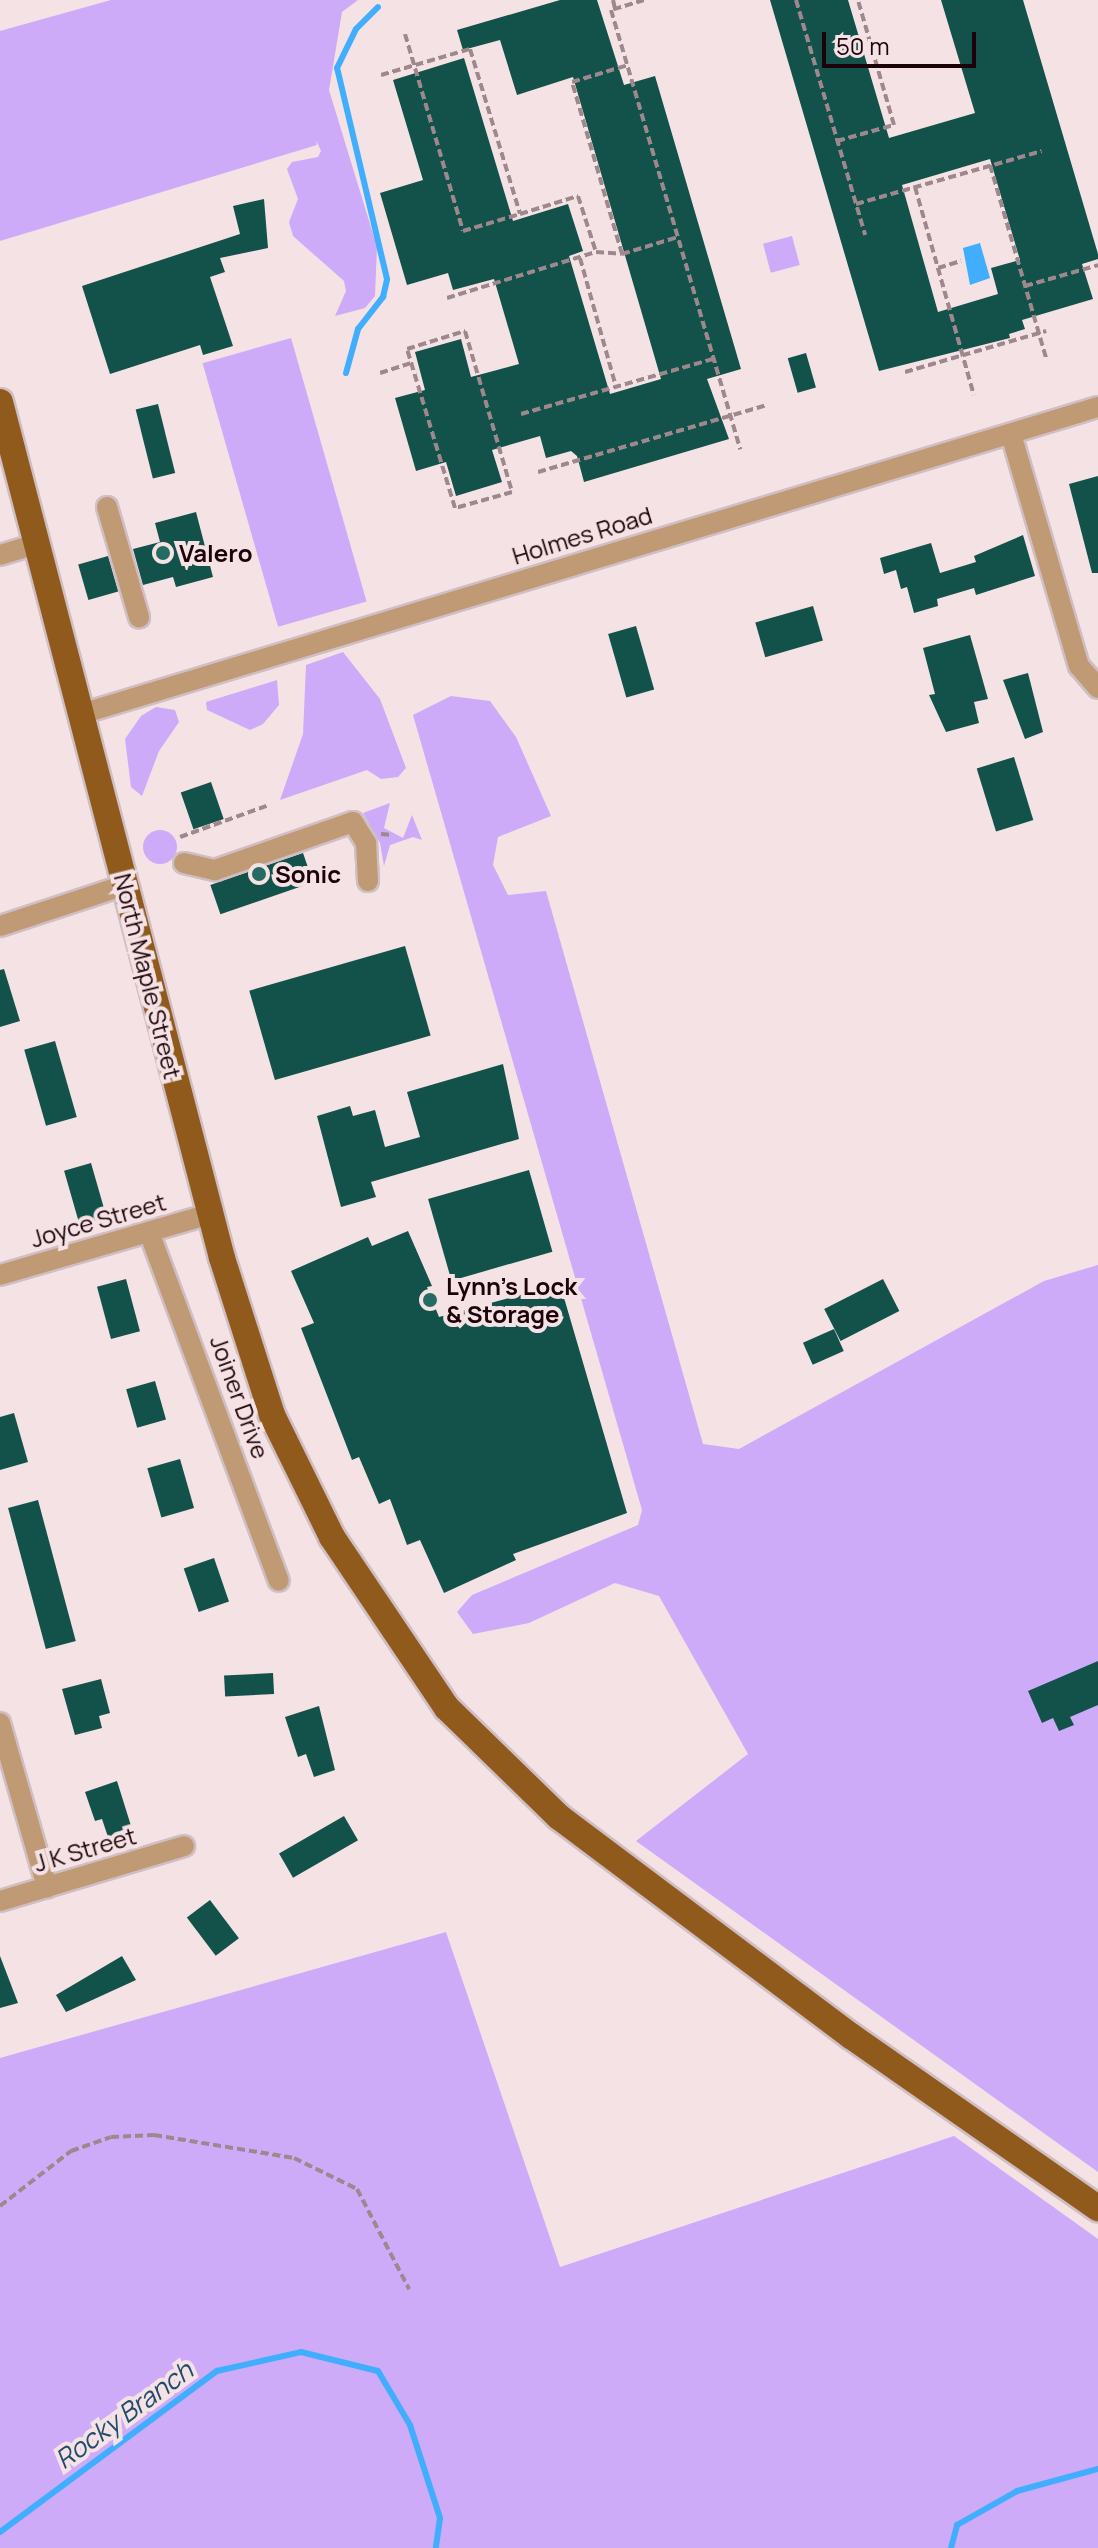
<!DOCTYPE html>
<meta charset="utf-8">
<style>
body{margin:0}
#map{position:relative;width:1098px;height:2548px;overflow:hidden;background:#f4e2e5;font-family:Manrope,sans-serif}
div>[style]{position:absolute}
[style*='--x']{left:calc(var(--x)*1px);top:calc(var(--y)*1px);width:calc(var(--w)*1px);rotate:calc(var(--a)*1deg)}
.green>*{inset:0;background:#cdabf9;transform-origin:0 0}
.round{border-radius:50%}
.water>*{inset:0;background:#40aefd}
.stream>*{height:6px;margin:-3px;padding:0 3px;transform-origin:3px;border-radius:3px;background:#40aefd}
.building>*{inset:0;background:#13524b;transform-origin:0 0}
.path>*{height:4px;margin-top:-2px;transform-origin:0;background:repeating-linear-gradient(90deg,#9e888d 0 8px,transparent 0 12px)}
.roads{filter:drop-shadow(2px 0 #d1bec2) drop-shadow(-2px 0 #d1bec2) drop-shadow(0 2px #d1bec2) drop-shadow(0 -2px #d1bec2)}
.minor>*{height:20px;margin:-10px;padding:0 10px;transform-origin:10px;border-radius:10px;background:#c09975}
.major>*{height:26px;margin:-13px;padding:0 13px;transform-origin:13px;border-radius:13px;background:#905a1d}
.dots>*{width:22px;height:22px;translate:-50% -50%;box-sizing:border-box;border:4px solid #f4e2e5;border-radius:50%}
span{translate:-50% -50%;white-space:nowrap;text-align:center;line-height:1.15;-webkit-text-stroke:8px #f4e2e5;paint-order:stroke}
.street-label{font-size:24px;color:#1c0209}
.poi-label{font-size:24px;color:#1c0209;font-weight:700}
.left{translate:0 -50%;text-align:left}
.water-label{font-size:26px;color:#214b6c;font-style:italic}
.scale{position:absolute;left:822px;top:32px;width:154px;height:36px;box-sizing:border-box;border:4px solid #1c0209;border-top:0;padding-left:10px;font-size:24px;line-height:28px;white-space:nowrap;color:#1c0209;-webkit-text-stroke:6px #f4e2e5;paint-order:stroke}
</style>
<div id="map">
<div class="green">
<i style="clip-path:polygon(111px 0,358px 0,342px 12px,329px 90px,377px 247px,375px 296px,365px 308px,335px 316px,346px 291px,344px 281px,293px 236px,289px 222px,298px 199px,287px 169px,292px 162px,318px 157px,321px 151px,316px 140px,317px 145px,0 241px,0 31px)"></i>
<i style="left:792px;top:236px;width:30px;height:30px;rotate:75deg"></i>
<i style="left:291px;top:338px;width:274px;height:92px;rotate:74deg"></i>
<i style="clip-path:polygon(343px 652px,380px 699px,406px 768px,398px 777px,381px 779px,367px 770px,280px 800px,303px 734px,306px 665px)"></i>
<i style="clip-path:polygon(277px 680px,279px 705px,263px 724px,250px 730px,207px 710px,206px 702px)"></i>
<i style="clip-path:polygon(451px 696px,490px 701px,516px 737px,551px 816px,498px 837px,493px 865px,508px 895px,546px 891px,703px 1444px,739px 1449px,1044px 1281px,1098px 1265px,1098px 2172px,636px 1841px,748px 1754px,659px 1596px,615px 1583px,529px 1623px,473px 1634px,457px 1612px,472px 1595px,638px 1525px,642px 1510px,413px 715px)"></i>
<i style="clip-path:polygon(156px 707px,175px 710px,179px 722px,159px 751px,142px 796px,131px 787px,125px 739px,141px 716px)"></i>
<i style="clip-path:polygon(390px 803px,384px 828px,403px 838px,412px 815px,422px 840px,413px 837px,390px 845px,384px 866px,380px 843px,363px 813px)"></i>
<i class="round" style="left:143px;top:830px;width:34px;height:34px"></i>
<i style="clip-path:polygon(446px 1932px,560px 2267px,954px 2136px,1098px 2239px,1098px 2548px,0 2548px,0 2058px)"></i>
</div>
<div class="water">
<i style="clip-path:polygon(980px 243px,990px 278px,970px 285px,963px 248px)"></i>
</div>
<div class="stream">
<i style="--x:346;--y:373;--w:46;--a:-74.7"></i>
<i style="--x:358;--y:329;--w:41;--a:-52"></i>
<i style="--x:383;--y:297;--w:18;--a:-77"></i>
<i style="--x:387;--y:279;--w:217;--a:-103.3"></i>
<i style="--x:337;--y:68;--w:43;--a:-64"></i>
<i style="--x:356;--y:29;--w:31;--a:-45"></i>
<i style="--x:0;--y:2532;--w:270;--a:-36.6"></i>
<i style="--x:217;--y:2371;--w:86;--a:-12.7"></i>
<i style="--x:301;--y:2352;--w:79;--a:13.9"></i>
<i style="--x:378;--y:2371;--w:63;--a:59.3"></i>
<i style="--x:410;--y:2425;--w:98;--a:72.1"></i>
<i style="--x:440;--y:2518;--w:30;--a:98"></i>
<i style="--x:951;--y:2548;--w:24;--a:-75"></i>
<i style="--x:957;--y:2525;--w:69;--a:-29.5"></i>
<i style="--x:1017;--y:2491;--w:84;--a:-15.2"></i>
</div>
<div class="building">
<i style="clip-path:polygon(560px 0,597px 0,624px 85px,655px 76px,741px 369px,707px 379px,729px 439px,584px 482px,577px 456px,571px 451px,546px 458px,540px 436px,492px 450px,502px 482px,456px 496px,446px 462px,416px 471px,395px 398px,425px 390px,415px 352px,461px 339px,471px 377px,519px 364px,494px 279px,453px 290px,448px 273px,407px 285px,380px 193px,423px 180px,393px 80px,464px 58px,513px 221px,568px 204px,583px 251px,569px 256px,610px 394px,661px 379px,573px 77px,517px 95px,500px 40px,463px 50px,457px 30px)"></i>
<i style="clip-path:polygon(evenodd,770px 0,848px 0,889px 138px,975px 113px,941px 0,1023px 0,1098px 254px,1098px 259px,1082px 264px,1093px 299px,1022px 320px,1025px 329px,1009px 334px,1010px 338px,879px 371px,770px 0,990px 159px,1020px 260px,991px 268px,998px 294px,938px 312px,902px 185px,990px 159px)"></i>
<i style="clip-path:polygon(264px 199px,268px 248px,220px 258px,225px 272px,210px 277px,233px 346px,203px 355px,200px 345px,110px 374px,82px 286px,240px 234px,233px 206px)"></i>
<i style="left:806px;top:353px;width:36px;height:19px;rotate:74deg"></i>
<i style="left:158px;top:404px;width:71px;height:23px;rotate:76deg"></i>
<i style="clip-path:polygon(1098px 476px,1098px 573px,1092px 573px,1069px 484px)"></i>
<i style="clip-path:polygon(196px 512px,213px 577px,176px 587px,173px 577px,143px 585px,133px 549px,160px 542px,155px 523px)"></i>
<i style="clip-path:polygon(1023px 535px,1035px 576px,976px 595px,974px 588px,937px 599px,938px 606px,914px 613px,907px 587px,901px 589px,896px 570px,884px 574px,880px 558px,931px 543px,940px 573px,976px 562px,974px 556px)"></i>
<i style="left:108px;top:556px;width:37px;height:31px;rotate:74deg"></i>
<i style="left:813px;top:606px;width:36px;height:60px;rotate:74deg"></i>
<i style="left:636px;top:626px;width:66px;height:29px;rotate:74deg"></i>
<i style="clip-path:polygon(970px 635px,988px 699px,974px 702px,979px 723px,946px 732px,929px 695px,935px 694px,923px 648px)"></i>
<i style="clip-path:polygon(1028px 673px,1043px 732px,1025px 739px,1003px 680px)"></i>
<i style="left:1014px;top:757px;width:66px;height:39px;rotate:73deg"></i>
<i style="left:211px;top:782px;width:39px;height:32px;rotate:71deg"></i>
<i style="left:303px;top:853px;width:31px;height:98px;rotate:71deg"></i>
<i style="left:405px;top:946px;width:93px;height:162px;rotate:74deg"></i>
<i style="clip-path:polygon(4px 969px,20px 1021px,0 1027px,0 970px)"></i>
<i style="left:55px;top:1041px;width:79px;height:32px;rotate:74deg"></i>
<i style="clip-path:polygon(503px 1064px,519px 1139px,371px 1182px,376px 1197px,341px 1207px,317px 1116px,350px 1106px,353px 1116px,375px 1110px,385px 1147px,420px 1137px,407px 1092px)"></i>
<i style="left:91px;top:1163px;width:57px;height:28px;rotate:74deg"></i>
<i style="left:529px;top:1170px;width:85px;height:105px;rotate:74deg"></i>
<i style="clip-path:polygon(408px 1231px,432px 1286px,427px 1287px,439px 1317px,560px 1284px,627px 1513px,513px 1554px,516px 1560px,444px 1593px,420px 1540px,407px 1545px,390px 1499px,379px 1504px,359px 1457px,352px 1460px,301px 1328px,314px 1323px,291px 1271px,368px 1237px,372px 1246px)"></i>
<i style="left:126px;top:1279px;width:54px;height:30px;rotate:75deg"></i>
<i style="left:883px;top:1279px;width:36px;height:66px;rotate:63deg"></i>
<i style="left:834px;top:1329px;width:24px;height:34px;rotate:66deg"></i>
<i style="left:155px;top:1381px;width:40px;height:30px;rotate:74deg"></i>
<i style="clip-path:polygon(14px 1413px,28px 1462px,0 1470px,0 1417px)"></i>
<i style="left:180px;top:1459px;width:51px;height:34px;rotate:74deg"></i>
<i style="left:38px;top:1500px;width:146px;height:31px;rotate:75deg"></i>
<i style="left:214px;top:1558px;width:46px;height:32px;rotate:71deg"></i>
<i style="clip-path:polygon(1098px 1661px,1098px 1705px,1070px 1717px,1074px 1725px,1059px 1731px,1053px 1718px,1042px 1723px,1028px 1691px)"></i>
<i style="left:273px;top:1673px;width:21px;height:49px;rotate:87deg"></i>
<i style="clip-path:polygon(101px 1679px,110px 1713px,99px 1716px,102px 1728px,75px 1735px,62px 1689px)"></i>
<i style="clip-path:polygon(319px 1706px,335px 1770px,314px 1777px,306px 1754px,298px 1757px,285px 1717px)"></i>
<i style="clip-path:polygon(117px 1781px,132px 1829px,108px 1837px,102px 1819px,95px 1821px,85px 1792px)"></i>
<i style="left:344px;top:1816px;width:28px;height:75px;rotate:60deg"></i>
<i style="left:210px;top:1900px;width:48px;height:29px;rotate:53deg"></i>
<i style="clip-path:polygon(0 1956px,18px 2003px,0 2008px)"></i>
<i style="clip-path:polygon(122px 1956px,136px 1980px,66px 2012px,56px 1995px)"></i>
</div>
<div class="path">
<i style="--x:613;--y:0;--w:9;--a:77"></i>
<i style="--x:644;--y:0;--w:34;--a:163"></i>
<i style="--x:611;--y:10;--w:458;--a:73.6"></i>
<i style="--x:796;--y:0;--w:245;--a:73.6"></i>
<i style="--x:405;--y:34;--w:205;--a:73.6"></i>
<i style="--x:463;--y:231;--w:59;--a:-16.6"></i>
<i style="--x:381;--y:75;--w:93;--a:-16.3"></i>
<i style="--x:470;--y:49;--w:172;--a:73.1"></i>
<i style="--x:520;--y:214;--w:61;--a:-17.2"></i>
<i style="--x:578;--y:196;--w:59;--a:72.2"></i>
<i style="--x:837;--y:141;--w:59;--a:-15.7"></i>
<i style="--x:894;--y:125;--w:130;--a:-106.1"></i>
<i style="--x:990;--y:165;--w:201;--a:73.8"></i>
<i style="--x:915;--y:187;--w:216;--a:74.2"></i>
<i style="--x:856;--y:204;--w:193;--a:-15.9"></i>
<i style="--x:622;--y:254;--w:179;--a:-106.2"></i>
<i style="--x:572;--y:82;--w:59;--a:-16.9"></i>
<i style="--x:580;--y:258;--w:134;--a:74.4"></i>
<i style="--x:938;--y:268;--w:24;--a:-17"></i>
<i style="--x:1025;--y:286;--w:76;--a:-16"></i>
<i style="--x:447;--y:298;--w:156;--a:-17.2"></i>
<i style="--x:596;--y:252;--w:26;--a:4"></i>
<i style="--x:622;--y:254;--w:59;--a:-16.9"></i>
<i style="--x:465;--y:331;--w:168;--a:73.7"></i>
<i style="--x:512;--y:492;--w:59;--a:164.3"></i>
<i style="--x:455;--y:508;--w:166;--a:-106.8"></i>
<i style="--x:407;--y:349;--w:61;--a:-17.2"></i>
<i style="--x:905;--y:372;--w:147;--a:-16.2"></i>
<i style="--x:380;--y:373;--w:33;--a:-18"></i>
<i style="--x:521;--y:414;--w:200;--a:-16"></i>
<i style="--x:538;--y:472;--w:239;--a:-16.3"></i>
<i style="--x:381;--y:834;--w:12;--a:5"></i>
<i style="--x:180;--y:837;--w:95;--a:-19.8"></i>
<i style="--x:0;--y:2206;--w:90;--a:-37.8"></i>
<i style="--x:71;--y:2151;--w:42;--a:-19.3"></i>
<i style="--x:111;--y:2137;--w:43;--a:-2.7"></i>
<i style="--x:154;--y:2135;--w:142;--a:9.3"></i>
<i style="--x:294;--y:2158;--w:70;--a:26.2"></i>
<i style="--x:357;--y:2189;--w:113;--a:62.5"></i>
</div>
<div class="roads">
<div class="minor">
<i style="--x:1011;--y:434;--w:242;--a:73.7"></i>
<i style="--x:1079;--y:666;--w:29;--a:49"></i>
<i style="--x:107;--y:507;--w:115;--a:73.8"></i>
<i style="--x:0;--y:555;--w:38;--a:-17"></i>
<i style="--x:81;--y:714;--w:1062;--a:-16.8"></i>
<i style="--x:184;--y:863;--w:32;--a:13"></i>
<i style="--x:215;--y:870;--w:146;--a:-19.2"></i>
<i style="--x:353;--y:822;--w:25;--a:58"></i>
<i style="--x:366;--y:843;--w:38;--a:87"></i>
<i style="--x:0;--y:926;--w:132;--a:-18.2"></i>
<i style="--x:149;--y:1232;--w:372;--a:69.6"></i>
<i style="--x:0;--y:1275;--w:219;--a:-16.2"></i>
<i style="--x:0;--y:1723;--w:171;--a:74"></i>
<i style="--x:0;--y:1901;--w:192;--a:-16.6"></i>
</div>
<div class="major">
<i style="--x:0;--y:402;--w:884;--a:75.46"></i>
<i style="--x:222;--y:1258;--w:165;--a:72.3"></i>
<i style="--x:272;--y:1415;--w:136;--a:63.8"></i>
<i style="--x:332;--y:1537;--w:206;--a:56.1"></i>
<i style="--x:447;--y:1708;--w:156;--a:44.2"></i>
<i style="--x:559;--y:1817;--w:365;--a:36.9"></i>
<i style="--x:851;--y:2036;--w:301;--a:34.9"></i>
</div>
</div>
<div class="dots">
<i style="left:163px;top:553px;background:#246c63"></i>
<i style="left:259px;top:874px;background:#246c63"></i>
<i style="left:430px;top:1300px;background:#246c63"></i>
</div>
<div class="street-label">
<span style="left:582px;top:535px;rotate:-17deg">Holmes Road</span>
<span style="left:148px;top:976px;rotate:76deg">North Maple Street</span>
<span style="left:98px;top:1220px;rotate:-16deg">Joyce Street</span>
<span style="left:240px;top:1397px;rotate:70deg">Joiner Drive</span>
<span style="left:85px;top:1849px;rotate:-16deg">J K Street</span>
</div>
<div class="poi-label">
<span class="left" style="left:179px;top:553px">Valero</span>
<span class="left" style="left:275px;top:874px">Sonic</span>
<span class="left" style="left:446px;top:1300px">Lynn’s Lock<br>&amp; Storage</span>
</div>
<div class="water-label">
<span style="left:124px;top:2415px;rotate:-36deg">Rocky Branch</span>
</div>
<div class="scale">50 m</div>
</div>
